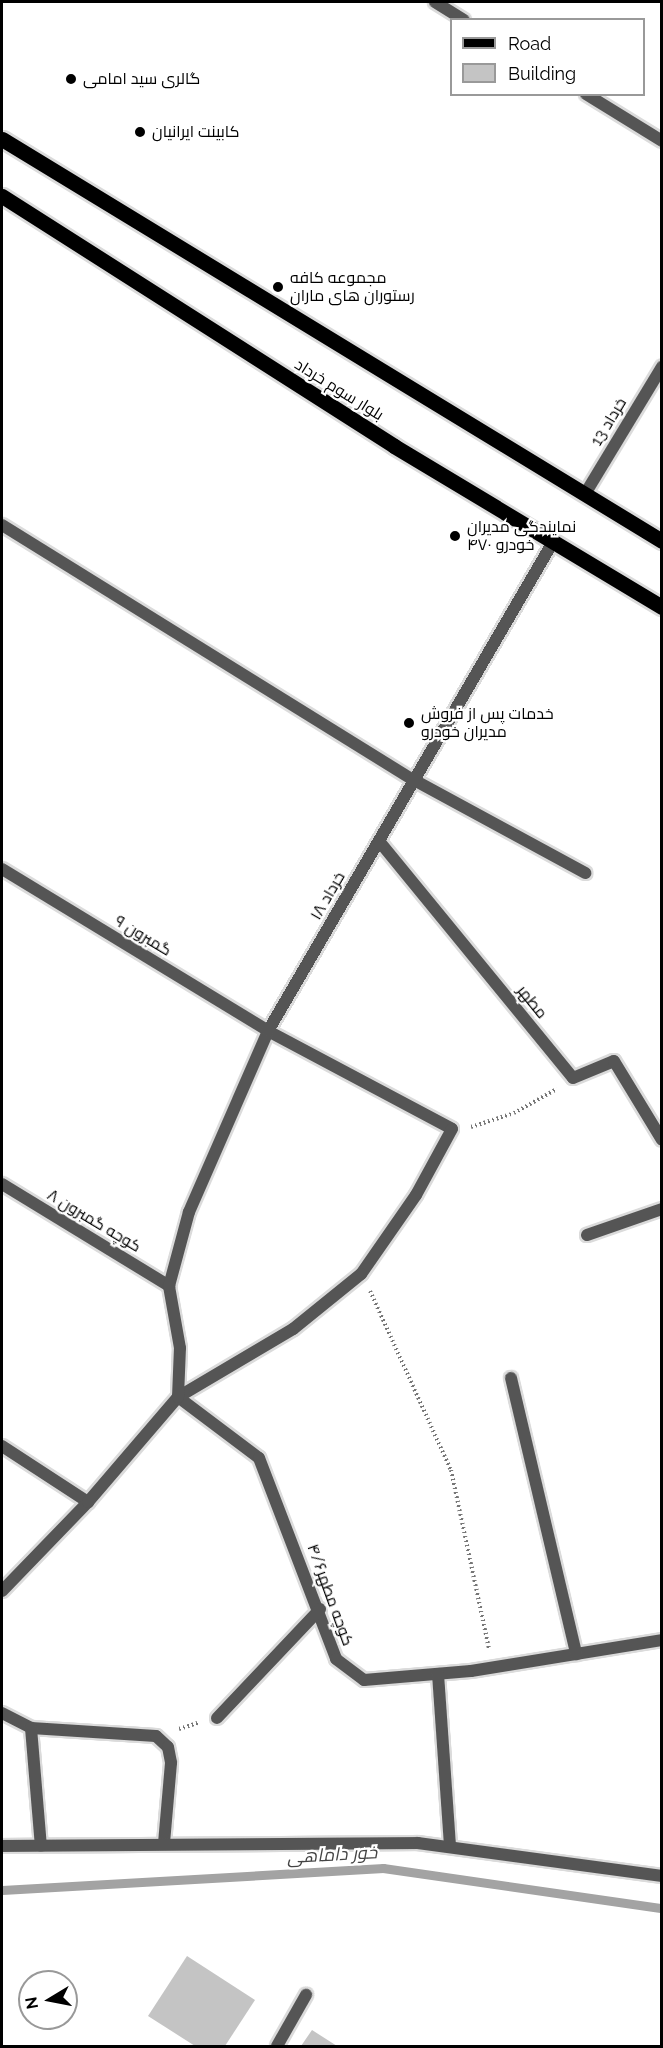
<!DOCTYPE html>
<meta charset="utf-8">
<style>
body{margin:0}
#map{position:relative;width:663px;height:2048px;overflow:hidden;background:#fff;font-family:Raleway,Cairo,sans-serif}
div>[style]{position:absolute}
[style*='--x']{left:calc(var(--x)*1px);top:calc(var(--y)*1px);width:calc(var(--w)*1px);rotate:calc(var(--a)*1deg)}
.stream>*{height:9px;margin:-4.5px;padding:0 4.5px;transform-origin:4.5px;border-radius:4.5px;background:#a3a3a3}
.building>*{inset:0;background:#c4c4c4}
.path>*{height:4px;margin-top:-2px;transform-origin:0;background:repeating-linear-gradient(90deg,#777 0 1.5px,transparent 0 4.5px)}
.roads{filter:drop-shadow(2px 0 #dbdbdb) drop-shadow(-2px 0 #dbdbdb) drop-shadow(0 2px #dbdbdb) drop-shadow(0 -2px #dbdbdb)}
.street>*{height:12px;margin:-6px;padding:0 6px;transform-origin:6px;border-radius:6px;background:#555}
.primary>*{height:15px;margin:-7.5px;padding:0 7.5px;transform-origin:7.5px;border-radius:7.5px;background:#000}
.dots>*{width:16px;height:16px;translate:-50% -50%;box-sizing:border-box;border:3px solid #fff;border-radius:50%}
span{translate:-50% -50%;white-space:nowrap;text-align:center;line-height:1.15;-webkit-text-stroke:4.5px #fff;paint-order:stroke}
.poi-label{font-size:16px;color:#000}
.left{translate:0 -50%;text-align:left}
.street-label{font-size:16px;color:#000}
.water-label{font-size:18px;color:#444;font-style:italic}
.frame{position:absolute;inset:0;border:3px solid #000;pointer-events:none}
.legend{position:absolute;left:450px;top:18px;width:195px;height:78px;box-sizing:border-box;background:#fff;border:2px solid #999;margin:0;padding:8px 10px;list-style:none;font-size:18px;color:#000}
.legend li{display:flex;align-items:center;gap:12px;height:30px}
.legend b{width:30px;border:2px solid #999}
.north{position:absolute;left:18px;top:1970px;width:60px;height:60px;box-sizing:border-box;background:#fff;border:2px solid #999;border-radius:50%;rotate:260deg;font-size:16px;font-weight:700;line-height:24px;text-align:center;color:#000}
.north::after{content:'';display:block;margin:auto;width:21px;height:27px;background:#000;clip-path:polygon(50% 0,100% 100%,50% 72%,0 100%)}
</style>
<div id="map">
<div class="stream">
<i style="--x:2;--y:1890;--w:382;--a:-3.3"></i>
<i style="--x:383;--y:1868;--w:282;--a:8.2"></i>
</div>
<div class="building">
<i style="clip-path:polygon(187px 1956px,255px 2000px,225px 2046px,195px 2046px,148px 2016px)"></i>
<i style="clip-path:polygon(312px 2030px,337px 2046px,301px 2046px)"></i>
</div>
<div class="path">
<i style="--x:471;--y:1127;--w:45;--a:-18"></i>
<i style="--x:514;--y:1113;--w:49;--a:-29.2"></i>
<i style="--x:370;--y:1291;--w:196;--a:65.7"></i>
<i style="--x:451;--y:1470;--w:183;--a:78"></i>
<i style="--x:179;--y:1729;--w:20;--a:-18"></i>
</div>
<div class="roads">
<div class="street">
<i style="--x:435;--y:2;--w:34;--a:32"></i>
<i style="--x:586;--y:94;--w:89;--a:31.7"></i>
<i style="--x:585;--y:494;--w:149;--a:-58.8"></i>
<i style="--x:2;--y:525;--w:485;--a:31.8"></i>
<i style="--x:414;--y:780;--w:195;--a:28.5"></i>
<i style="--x:379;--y:841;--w:306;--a:50.7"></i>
<i style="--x:573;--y:1078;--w:44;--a:-22.5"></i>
<i style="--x:614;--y:1061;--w:92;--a:58.7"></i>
<i style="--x:2;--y:869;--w:311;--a:31.3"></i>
<i style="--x:268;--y:1031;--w:208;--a:28"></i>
<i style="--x:452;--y:1129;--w:75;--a:118.6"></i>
<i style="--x:416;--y:1195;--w:96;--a:124.8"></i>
<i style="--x:361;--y:1274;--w:87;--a:141"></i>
<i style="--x:293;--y:1329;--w:134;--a:149.4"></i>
<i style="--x:178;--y:1397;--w:101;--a:37"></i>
<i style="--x:259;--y:1458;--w:215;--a:69"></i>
<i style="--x:336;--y:1659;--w:35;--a:37"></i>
<i style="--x:364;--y:1680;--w:107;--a:-4.8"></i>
<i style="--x:471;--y:1671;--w:193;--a:-9.2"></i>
<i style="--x:2;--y:1184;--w:196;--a:31.4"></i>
<i style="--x:587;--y:1235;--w:79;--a:-19.1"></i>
<i style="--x:511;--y:1378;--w:284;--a:76.7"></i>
<i style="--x:2;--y:1446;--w:103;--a:33.1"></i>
<i style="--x:2;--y:1591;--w:124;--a:-46"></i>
<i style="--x:88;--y:1502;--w:138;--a:-49.4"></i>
<i style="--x:178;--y:1397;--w:49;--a:-87.7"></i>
<i style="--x:180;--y:1348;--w:63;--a:-100.1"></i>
<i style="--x:169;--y:1286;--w:77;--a:-74.9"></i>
<i style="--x:189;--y:1212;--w:197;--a:-66.4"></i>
<i style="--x:268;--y:1031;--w:566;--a:-59.77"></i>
<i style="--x:438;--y:1674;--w:173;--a:86"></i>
<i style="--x:2;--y:1713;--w:33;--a:27"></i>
<i style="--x:31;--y:1728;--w:125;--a:3.7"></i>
<i style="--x:156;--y:1736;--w:16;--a:43"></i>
<i style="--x:168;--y:1747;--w:16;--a:79"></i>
<i style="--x:171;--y:1763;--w:80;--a:95"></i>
<i style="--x:217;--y:1718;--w:150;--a:-46.6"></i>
<i style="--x:31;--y:1728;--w:118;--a:85.2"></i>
<i style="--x:2;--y:1846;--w:416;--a:-0.4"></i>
<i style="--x:418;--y:1843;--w:246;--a:7.7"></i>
<i style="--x:277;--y:2046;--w:59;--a:-60.4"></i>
</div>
<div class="primary">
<i style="--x:2;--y:139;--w:773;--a:31.35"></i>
<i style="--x:2;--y:196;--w:465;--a:32.5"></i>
<i style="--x:394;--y:446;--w:313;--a:31"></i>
</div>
</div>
<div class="dots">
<i style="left:71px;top:79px;background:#000"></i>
<i style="left:140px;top:132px;background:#000"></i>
<i style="left:278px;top:287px;background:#000"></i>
<i style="left:455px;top:536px;background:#000"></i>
<i style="left:409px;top:723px;background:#000"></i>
</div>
<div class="poi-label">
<span class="left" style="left:83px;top:79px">گالری سید امامی</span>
<span class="left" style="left:152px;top:132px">کابینت ایرانیان</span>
<span class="left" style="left:290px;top:287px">مجموعه کافه<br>رستوران های ماران</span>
<span class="left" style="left:467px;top:536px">نمایندگی مدیران<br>خودرو ۴۷۰</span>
<span class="left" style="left:421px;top:723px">خدمات پس از فروش<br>مدیران خودرو</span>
</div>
<div class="street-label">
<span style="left:339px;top:390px;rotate:32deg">بلوار سوم خرداد</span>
<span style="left:609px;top:422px;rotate:-59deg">خرداد 13</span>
<span style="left:328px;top:896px;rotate:-60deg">خرداد ۱۸</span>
<span style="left:143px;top:936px;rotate:31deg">گمبرون ۹</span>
<span style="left:532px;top:1002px;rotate:51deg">مطهر</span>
<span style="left:94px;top:1221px;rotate:31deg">کوچه گمبرون ۸</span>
<span style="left:330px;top:1595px;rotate:70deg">کوچه مطهر۴/۶</span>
</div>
<div class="water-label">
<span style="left:332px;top:1855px;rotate:-3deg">خور داماهی</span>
</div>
<div class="frame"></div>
<ul class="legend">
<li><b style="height:8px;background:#000"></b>Road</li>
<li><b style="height:16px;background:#c4c4c4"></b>Building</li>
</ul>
<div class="north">N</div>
</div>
